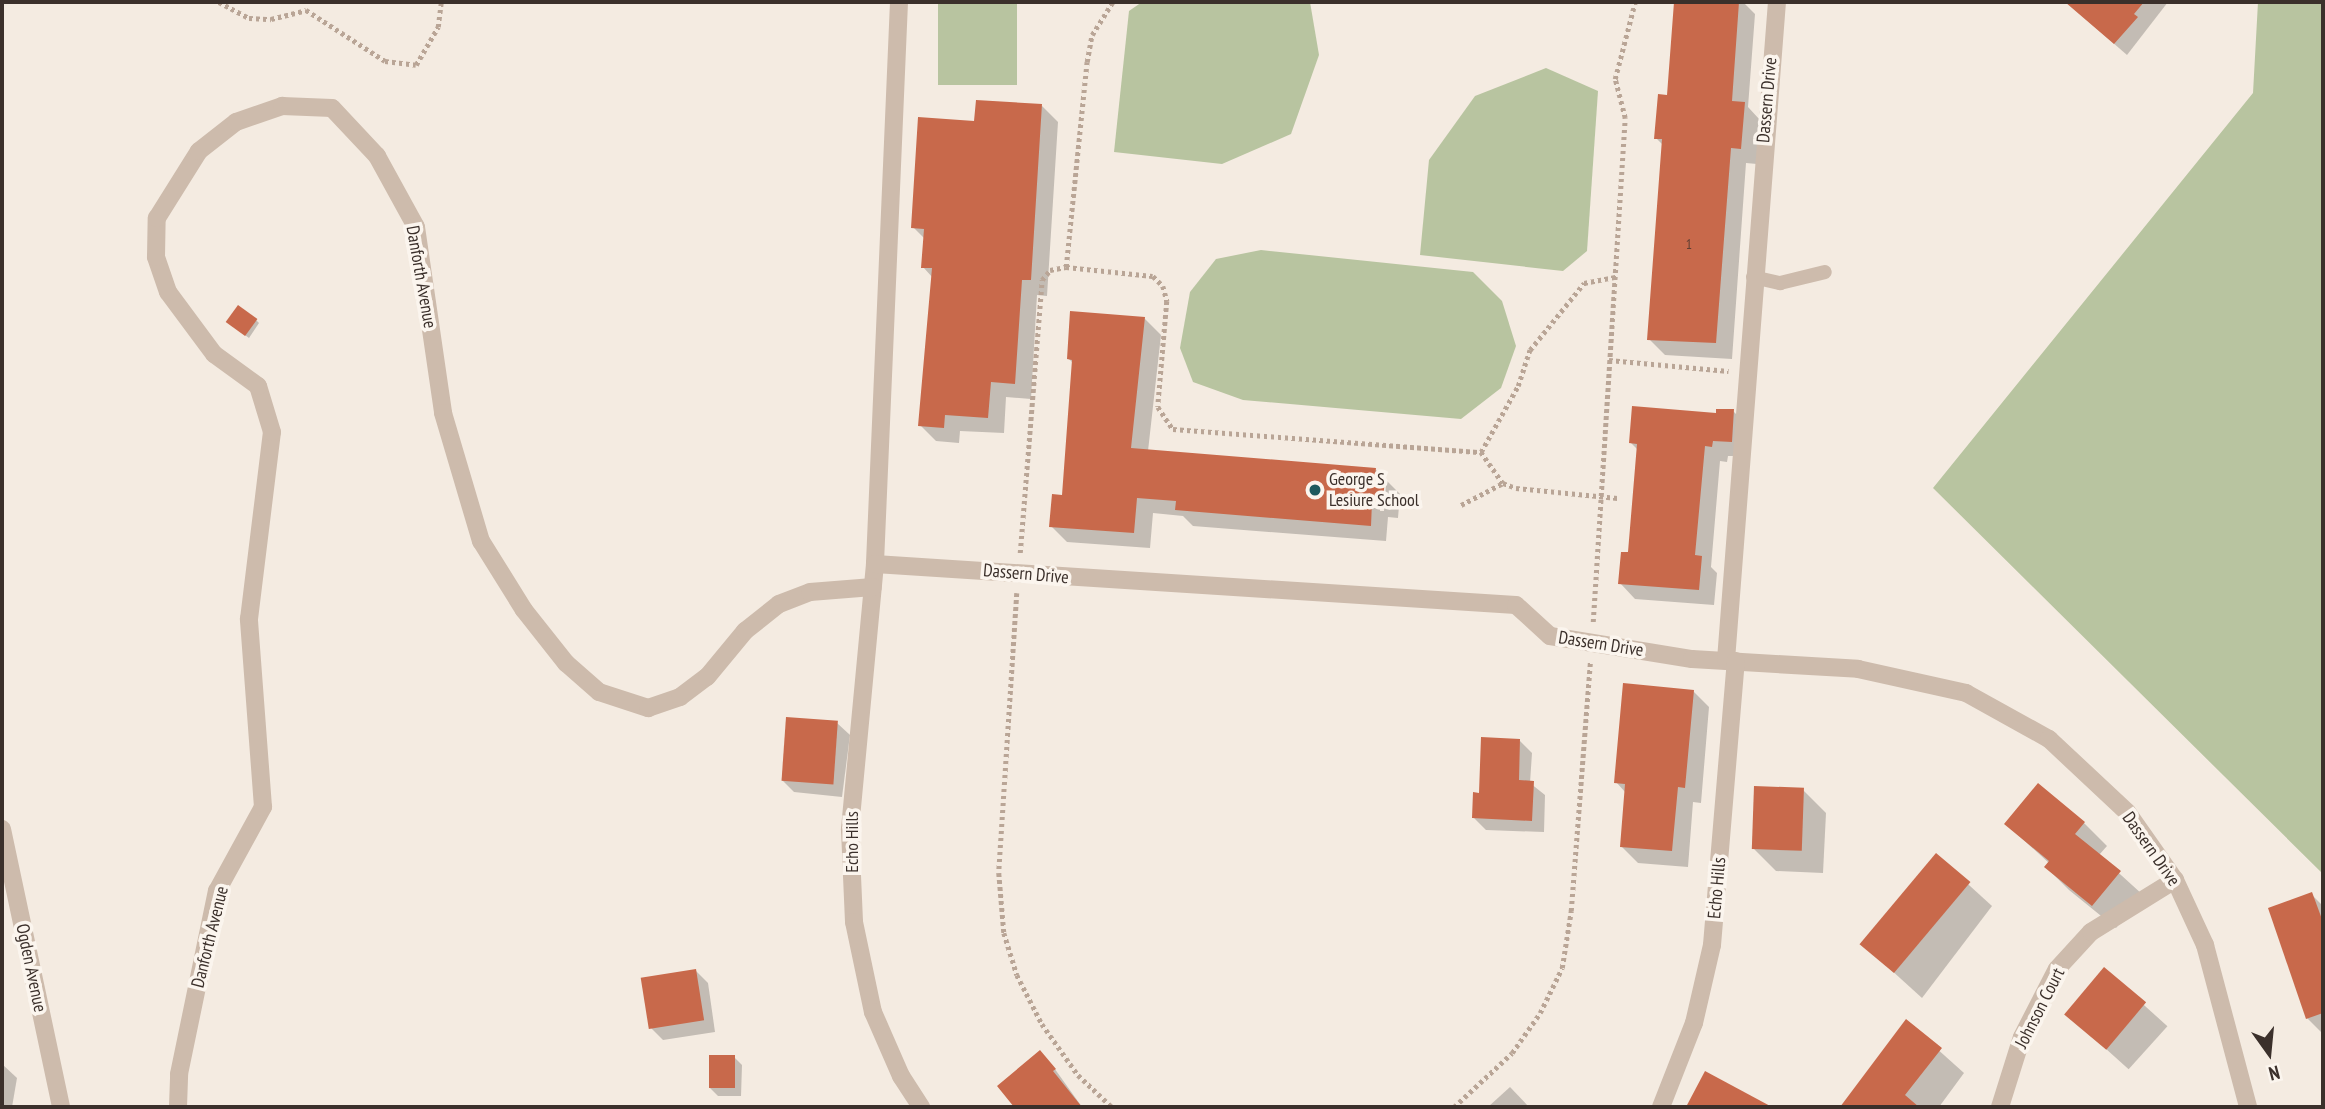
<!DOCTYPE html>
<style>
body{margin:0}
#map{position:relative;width:2325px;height:1109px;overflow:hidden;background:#f4ebe1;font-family:"PT Sans Narrow",sans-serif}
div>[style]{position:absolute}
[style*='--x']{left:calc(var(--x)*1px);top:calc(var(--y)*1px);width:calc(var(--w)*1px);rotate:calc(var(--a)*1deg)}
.green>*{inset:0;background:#b8c4a0;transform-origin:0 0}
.shadow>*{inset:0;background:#0003;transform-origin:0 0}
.building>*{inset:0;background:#c8694b;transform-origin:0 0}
.path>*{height:4.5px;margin-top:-2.25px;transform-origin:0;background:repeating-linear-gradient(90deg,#b9a596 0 3.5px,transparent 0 7px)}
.service>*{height:14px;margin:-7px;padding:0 7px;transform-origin:7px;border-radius:7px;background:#cdbbac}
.minor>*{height:18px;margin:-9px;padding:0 9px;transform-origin:9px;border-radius:9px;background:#cdbbac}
.tertiary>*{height:18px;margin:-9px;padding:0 9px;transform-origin:9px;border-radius:9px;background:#cdbbac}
.dots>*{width:19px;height:19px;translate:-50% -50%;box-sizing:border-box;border:4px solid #fbf5ee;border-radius:50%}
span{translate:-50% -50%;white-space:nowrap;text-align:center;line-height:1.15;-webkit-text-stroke:7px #fbf5ee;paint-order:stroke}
.number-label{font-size:14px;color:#5e3e33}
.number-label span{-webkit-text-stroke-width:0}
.street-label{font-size:18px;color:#3b302b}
.poi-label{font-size:18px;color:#3b302b}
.left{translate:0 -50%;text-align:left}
.frame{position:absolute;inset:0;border:4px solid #3b302b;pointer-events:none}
.north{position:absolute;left:2234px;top:1018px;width:70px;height:70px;-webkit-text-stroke:5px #fbf5ee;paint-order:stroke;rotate:165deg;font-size:19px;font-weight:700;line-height:28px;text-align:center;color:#3b302b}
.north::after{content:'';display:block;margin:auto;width:24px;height:32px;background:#3b302b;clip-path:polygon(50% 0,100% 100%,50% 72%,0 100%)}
</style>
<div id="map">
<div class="green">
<i style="left:938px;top:2px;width:79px;height:83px"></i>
<i style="clip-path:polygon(1142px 2px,1310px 2px,1319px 55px,1291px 134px,1222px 164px,1114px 152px,1129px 11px)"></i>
<i style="clip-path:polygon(2258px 2px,2323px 2px,2323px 874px,1933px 488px,2253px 93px)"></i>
<i style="clip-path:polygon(1546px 68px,1598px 91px,1587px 251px,1563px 271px,1420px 255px,1429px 160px,1475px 96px)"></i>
<i style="clip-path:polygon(1261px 250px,1473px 272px,1502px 301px,1516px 346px,1501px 388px,1461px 419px,1243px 400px,1193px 382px,1180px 348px,1190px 292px,1216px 259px)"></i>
</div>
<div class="shadow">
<i style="clip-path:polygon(1676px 2px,1743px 2px,1755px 14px,1748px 107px,1760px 120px,1757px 164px,1746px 163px,1732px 359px,1665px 355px,1649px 339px,1663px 145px,1656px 138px,1669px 97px)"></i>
<i style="clip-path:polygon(2066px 2px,2168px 2px,2127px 55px)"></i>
<i style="clip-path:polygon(1042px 106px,1058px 122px,1047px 296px,1037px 295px,1031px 399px,1006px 397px,1004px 433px,960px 431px,959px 443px,936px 441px,920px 425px,933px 278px,923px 267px,925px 239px,913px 227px,976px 123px)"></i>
<i style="clip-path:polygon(evenodd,1144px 318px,1161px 335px,1148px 451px,1375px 469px,1400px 494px,1398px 518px,1388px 517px,1386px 541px,1193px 526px,1183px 516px,1153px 513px,1150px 548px,1067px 542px,1051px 526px,1064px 496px,1074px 364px,1068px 358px,1144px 318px,1383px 481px,1386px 485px,1384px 511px,1380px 511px,1383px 481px)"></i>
<i style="clip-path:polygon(256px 320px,259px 323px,249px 338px,231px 325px)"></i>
<i style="clip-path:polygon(1733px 411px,1749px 427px,1747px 456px,1728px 456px,1727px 462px,1720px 461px,1711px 567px,1717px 573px,1714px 605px,1635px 599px,1620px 583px,1629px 554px,1638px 450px,1630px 442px)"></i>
<i style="clip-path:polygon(1693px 691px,1709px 707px,1701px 803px,1693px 802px,1688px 867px,1638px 863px,1622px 847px,1626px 793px,1616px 782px)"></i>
<i style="clip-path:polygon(837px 723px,850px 735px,842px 797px,794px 792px,782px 780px)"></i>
<i style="clip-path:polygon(1520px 741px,1532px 753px,1530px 783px,1545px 795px,1544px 832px,1486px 830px,1474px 818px,1481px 794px)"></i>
<i style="clip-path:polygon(1803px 790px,1826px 813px,1823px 873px,1776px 871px,1753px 848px)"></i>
<i style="clip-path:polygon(2084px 823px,2107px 846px,2099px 855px,2143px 895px,2116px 928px,2069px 890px,2046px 867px,2049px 863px,2006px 824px)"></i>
<i style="clip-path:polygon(1936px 855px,1992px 906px,1922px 998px,1868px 949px)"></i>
<i style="clip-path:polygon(2311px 894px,2323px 906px,2323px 1034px,2307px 1018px)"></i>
<i style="left:2105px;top:970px;width:84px;height:58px;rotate:42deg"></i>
<i style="clip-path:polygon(696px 971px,708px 983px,715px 1032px,663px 1040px,651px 1028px)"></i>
<i style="clip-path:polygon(1906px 1021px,1964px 1073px,1939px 1107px,1842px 1107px)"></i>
<i style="clip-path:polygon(734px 1057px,742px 1065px,741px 1096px,718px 1096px,710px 1088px)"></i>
<i style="clip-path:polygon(2px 1064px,17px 1078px,12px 1107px,2px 1107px)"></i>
<i style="clip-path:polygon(1052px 1065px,1082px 1107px,1017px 1107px,999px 1086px)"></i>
<i style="clip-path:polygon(1510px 1087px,1529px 1107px,1488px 1107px)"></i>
</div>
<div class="building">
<i style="clip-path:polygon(1674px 2px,1739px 2px,1732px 101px,1745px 102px,1741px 149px,1731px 148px,1716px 343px,1647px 340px,1662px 139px,1654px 139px,1658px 94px,1667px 95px)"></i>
<i style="clip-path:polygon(2065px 2px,2144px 2px,2134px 14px,2138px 17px,2114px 44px)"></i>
<i style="clip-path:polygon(976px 100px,1042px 104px,1031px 280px,1022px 280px,1015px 384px,991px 382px,988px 418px,945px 415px,944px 428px,918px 426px,932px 268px,921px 268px,924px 229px,911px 228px,918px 117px,974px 121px)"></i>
<i style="left:238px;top:305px;width:24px;height:21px;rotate:36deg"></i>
<i style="clip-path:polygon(1070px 311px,1145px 317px,1131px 448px,1376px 468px,1375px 476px,1385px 476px,1383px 503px,1372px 502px,1371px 526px,1175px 510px,1176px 501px,1137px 498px,1134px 533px,1049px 527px,1052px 494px,1062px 495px,1072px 360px,1067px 359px)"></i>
<i style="clip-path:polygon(1632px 406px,1716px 413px,1716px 409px,1734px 409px,1732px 442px,1713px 441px,1712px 447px,1705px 446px,1695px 555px,1702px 556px,1699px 590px,1618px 584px,1621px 552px,1628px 552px,1637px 444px,1629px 443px)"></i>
<i style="clip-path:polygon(1623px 683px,1694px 690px,1685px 788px,1678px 787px,1672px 851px,1620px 847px,1625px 784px,1614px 783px)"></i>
<i style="left:786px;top:717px;width:52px;height:64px;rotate:4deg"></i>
<i style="clip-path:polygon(1481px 737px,1520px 739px,1519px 780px,1534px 781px,1532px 821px,1472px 818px,1473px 792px,1479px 793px)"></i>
<i style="clip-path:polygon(2038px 783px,2085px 822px,2075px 834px,2121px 871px,2092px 906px,2044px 867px,2049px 861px,2004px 824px)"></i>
<i style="left:1754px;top:786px;width:50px;height:63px;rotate:2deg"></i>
<i style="left:1936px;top:853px;width:45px;height:119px;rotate:40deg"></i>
<i style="clip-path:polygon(2312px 892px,2323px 922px,2323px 1013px,2306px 1019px,2268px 908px)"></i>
<i style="left:2104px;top:967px;width:55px;height:62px;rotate:40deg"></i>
<i style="left:696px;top:969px;width:52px;height:56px;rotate:81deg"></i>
<i style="clip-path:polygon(1906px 1019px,1942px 1048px,1905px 1095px,1919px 1107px,1840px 1107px)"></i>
<i style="clip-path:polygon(1040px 1050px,1056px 1069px,1053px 1071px,1082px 1107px,1014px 1107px,997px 1086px)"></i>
<i style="left:709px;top:1055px;width:26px;height:33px"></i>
<i style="clip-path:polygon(1705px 1071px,1772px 1107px,1686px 1107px)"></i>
</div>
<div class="path">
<i style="--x:219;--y:2;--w:34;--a:28"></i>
<i style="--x:249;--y:18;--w:22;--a:3"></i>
<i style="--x:271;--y:19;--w:36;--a:-14"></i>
<i style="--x:306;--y:10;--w:94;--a:32.8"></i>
<i style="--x:385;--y:61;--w:31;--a:7"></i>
<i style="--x:416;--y:65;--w:44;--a:-59.9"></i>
<i style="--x:438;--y:27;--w:25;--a:-83"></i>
<i style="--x:1066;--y:267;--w:206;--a:-84.2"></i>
<i style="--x:1087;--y:62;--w:27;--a:-80"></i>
<i style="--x:1092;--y:35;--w:39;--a:-58"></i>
<i style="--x:1609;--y:360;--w:120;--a:5.3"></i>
<i style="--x:1481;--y:452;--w:76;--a:-60.7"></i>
<i style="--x:1518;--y:386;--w:38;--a:-72"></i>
<i style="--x:1530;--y:350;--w:86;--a:-51.1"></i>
<i style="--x:1584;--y:283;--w:32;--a:-11"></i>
<i style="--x:1461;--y:505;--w:47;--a:-27.6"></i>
<i style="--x:1020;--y:553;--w:274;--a:-85.4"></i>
<i style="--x:1042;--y:280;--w:13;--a:-51"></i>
<i style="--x:1050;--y:270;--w:16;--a:-11"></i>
<i style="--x:1066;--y:267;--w:87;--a:5.9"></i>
<i style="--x:1153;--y:276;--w:14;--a:45"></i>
<i style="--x:1163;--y:286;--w:16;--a:75"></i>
<i style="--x:1167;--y:301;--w:106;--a:94.9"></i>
<i style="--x:1158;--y:407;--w:27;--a:56"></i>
<i style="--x:1173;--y:429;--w:309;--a:4.3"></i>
<i style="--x:1481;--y:452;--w:38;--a:55"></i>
<i style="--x:1503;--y:483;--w:14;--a:21"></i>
<i style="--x:1516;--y:488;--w:102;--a:5.6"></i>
<i style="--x:1017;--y:593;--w:281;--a:93.7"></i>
<i style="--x:999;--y:873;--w:60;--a:85.2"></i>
<i style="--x:1004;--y:933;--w:44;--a:72.8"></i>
<i style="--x:1017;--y:975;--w:55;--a:63"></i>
<i style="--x:1042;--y:1024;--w:62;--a:54.8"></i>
<i style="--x:1078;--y:1075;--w:47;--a:43.3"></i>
<i style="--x:1593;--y:622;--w:505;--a:-86.37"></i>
<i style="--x:1625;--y:118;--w:40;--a:-104.4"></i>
<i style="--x:1615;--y:79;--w:80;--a:-75.4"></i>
<i style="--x:1454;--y:1107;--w:79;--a:-43"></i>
<i style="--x:1512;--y:1053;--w:49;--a:-55"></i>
<i style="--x:1540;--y:1013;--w:50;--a:-63.9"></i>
<i style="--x:1562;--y:968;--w:58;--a:-81"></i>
<i style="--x:1571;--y:911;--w:250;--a:-85.6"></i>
</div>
<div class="service">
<i style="--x:1753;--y:277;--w:28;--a:13"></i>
<i style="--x:1780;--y:283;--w:46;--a:-13.7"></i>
</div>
<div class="minor">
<i style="--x:899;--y:2;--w:563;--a:92.45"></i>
<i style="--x:875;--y:564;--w:267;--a:95.4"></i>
<i style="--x:850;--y:830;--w:92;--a:87.5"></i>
<i style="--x:854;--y:922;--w:92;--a:78.1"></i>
<i style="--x:873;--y:1012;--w:70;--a:66.4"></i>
<i style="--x:901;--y:1076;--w:37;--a:57"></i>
<i style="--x:875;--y:564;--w:642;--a:3.66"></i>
<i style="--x:1516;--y:605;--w:46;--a:42.4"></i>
<i style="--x:1550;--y:636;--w:144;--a:9.2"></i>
<i style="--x:1692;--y:659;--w:166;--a:3.4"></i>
<i style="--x:1858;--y:669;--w:111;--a:12.5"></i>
<i style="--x:1966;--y:693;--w:95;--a:29"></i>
<i style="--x:2049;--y:739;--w:107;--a:43.1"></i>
<i style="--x:2127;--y:812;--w:83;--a:54.8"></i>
<i style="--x:2175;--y:880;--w:72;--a:65.2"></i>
<i style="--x:2205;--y:945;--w:168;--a:75.1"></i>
<i style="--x:1726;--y:660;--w:660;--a:-85.57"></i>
<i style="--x:178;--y:1107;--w:33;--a:-88"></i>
<i style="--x:179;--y:1074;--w:187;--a:-78.3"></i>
<i style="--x:217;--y:891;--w:96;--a:-61.3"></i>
<i style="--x:263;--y:807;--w:189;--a:-94.3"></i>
<i style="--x:249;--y:619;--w:188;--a:-83"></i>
<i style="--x:272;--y:432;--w:48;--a:-106.9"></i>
<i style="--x:258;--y:386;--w:54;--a:-144"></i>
<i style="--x:214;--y:354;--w:77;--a:-126.6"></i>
<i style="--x:168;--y:292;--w:37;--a:-109"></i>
<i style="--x:156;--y:257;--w:39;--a:-89"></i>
<i style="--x:157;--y:218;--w:79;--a:-57.9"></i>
<i style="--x:199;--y:151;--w:47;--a:-38.1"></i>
<i style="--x:236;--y:122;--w:49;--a:-19.2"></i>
<i style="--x:282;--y:106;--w:50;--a:2.3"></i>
<i style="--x:332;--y:108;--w:66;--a:46.8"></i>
<i style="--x:377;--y:156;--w:81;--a:61.2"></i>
<i style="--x:416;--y:227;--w:188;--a:81.7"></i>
<i style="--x:443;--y:413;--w:134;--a:73.5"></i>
<i style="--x:481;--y:541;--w:81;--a:58.1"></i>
<i style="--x:524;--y:610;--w:68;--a:51.6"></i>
<i style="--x:566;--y:663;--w:44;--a:41.3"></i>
<i style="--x:599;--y:692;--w:52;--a:18.1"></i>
<i style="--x:648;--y:708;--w:34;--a:-19"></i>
<i style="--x:680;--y:697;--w:34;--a:-37"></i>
<i style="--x:707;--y:677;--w:60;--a:-50.4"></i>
<i style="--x:745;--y:631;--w:43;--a:-38.5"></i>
<i style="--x:779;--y:604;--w:33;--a:-21"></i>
<i style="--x:810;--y:592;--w:63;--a:-4.5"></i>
<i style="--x:1661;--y:1107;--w:90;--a:-68.6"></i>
<i style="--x:1694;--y:1023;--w:80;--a:-77"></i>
<i style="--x:1712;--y:945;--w:285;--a:-85.2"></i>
<i style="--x:2000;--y:1107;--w:73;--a:-72.6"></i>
<i style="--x:2022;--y:1037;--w:76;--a:-62.8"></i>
<i style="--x:2057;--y:969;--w:50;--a:-47.4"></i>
<i style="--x:2091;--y:932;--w:99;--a:-31.8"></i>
</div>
<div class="tertiary">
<i style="--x:2;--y:829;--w:284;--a:78"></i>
</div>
<div class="dots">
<i style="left:1315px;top:490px;background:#1f5a5e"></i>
</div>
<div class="number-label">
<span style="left:1689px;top:244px">1</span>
</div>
<div class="street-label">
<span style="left:1767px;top:100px;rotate:-85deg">Dassern Drive</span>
<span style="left:421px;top:277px;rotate:80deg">Danforth Avenue</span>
<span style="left:1026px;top:574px;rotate:5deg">Dassern Drive</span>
<span style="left:1601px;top:644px;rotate:9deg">Dassern Drive</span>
<span style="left:852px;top:842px;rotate:-90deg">Echo Hills</span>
<span style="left:2151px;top:849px;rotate:55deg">Dassern Drive</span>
<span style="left:1717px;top:888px;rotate:-85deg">Echo Hills</span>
<span style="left:210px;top:937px;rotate:-76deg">Danforth Avenue</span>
<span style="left:31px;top:968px;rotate:78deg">Ogden Avenue</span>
<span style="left:2040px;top:1008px;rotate:-63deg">Johnson Court</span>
</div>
<div class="poi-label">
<span class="left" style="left:1329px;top:490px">George S<br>Lesiure School</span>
</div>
<div class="frame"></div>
<div class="north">N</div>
</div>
